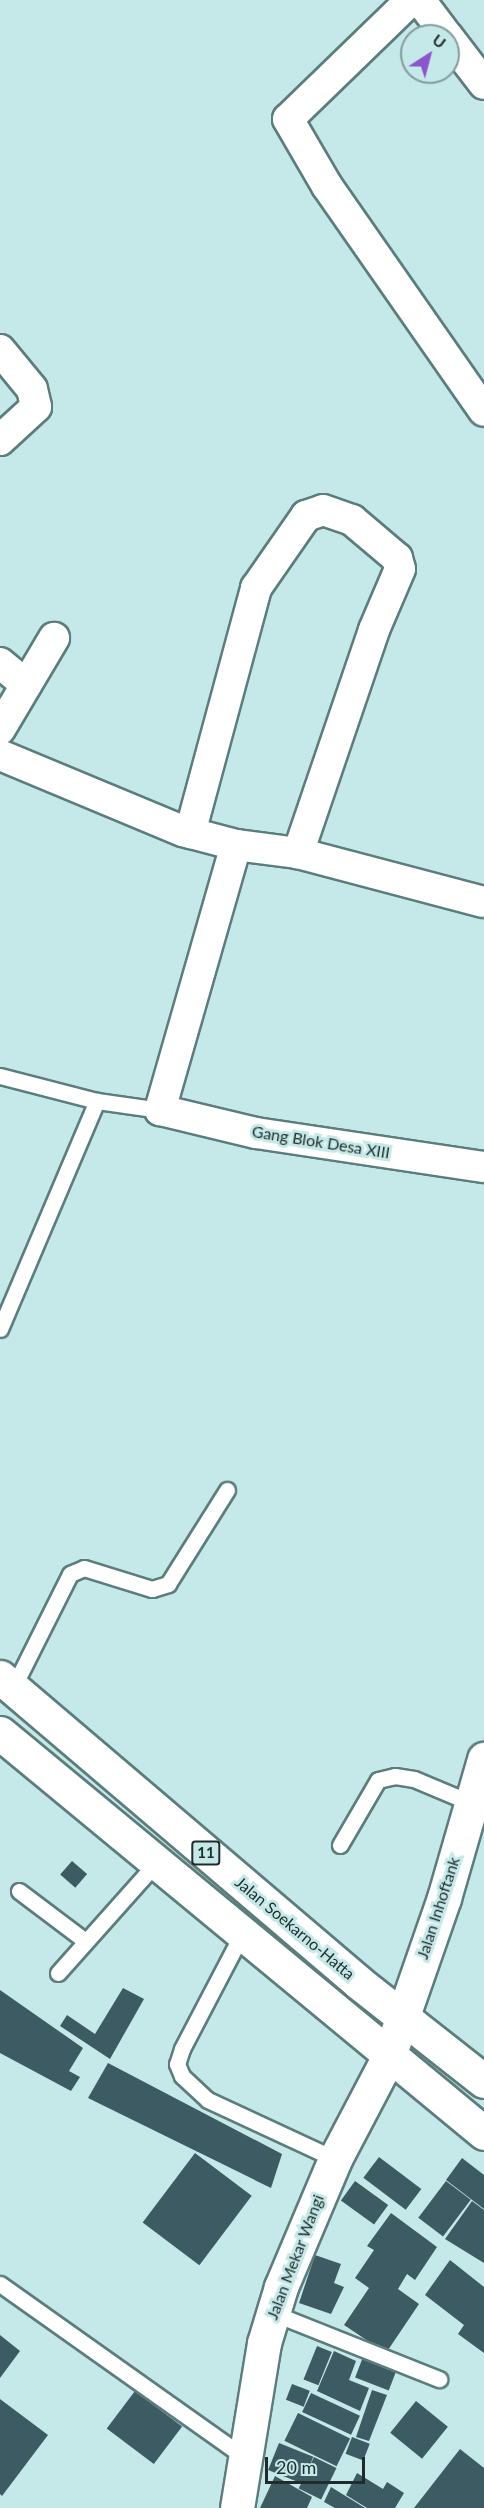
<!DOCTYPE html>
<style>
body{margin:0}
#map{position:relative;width:484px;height:2508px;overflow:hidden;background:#c5e9e8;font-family:Lato,sans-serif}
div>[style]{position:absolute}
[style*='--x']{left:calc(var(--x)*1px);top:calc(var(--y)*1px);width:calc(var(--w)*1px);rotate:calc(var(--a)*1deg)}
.building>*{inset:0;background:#3c5b63;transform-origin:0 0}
.roads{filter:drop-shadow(2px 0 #5b7d7c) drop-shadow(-2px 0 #5b7d7c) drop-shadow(0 2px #5b7d7c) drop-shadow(0 -2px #5b7d7c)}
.service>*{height:15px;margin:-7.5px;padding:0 7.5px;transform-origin:7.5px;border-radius:7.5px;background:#fff}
.minor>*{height:30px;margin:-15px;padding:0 15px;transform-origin:15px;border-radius:15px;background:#fff}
.tertiary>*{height:33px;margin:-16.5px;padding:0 16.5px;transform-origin:16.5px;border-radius:16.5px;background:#fff}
.secondary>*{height:33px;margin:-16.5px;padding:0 16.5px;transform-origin:16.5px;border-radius:16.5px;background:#fff}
.trunk>*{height:33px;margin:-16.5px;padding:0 16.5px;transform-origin:16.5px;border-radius:16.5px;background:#fff}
span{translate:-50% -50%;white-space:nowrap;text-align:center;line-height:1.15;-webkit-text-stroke:6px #c5e9e8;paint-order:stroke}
.shield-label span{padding:2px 4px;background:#c5e9e8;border:2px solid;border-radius:4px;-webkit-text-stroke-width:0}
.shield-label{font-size:15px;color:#1e2c2b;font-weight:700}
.street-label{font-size:16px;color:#1e2c2b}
.north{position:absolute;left:400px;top:24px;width:60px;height:60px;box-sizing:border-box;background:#c5e9e8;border:2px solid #829d9c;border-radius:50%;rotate:36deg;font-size:16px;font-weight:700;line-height:24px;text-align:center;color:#1e2c2b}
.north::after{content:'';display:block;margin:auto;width:21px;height:27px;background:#8d55cd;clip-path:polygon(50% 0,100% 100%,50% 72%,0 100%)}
.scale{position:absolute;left:265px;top:2457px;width:100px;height:27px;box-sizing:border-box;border:3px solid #1e2c2b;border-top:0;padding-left:8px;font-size:18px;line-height:21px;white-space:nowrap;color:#1e2c2b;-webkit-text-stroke:4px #c5e9e8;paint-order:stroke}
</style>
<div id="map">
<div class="building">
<i style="left:72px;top:1861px;width:20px;height:18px;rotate:41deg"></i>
<i style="clip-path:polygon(123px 1988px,144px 1999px,110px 2059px,60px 2026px,67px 2015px,95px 2034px)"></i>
<i style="clip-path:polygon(0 1990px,83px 2048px,69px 2071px,80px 2077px,71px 2091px,0 2053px)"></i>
<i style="clip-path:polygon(108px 2063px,282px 2154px,271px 2188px,88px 2098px)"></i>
<i style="left:195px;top:2153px;width:71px;height:87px;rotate:37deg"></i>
<i style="left:379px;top:2157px;width:53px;height:26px;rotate:37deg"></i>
<i style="clip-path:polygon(462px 2158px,484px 2175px,484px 2209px,446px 2180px)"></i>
<i style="left:355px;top:2181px;width:41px;height:24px;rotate:36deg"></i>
<i style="left:446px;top:2181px;width:31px;height:46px;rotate:37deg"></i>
<i style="clip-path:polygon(472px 2201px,484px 2210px,484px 2263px,445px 2239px)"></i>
<i style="clip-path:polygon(391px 2213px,437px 2247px,415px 2280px,407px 2274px,398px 2289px,419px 2304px,386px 2353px,344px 2325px,369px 2288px,355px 2278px,374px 2250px,367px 2246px)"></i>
<i style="clip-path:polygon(315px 2255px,341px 2264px,334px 2283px,344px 2287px,331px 2314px,299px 2303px)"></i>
<i style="clip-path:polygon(450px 2260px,484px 2287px,484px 2353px,458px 2334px,464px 2325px,425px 2295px)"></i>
<i style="clip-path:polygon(0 2335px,20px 2351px,0 2378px)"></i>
<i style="left:317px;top:2346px;width:16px;height:36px;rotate:22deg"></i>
<i style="clip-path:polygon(334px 2351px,356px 2361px,349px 2380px,369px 2388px,360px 2411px,317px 2391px)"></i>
<i style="left:363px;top:2357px;width:36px;height:22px;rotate:21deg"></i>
<i style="left:292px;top:2384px;width:19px;height:17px;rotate:21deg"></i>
<i style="clip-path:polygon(372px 2390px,387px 2395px,369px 2441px,356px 2437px)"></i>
<i style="left:135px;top:2391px;width:59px;height:47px;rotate:37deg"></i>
<i style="left:311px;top:2393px;width:54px;height:21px;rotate:25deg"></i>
<i style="clip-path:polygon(0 2399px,48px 2435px,2px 2496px,0 2494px)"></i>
<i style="left:416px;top:2401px;width:41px;height:41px;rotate:39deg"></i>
<i style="left:298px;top:2413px;width:58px;height:31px;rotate:26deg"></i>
<i style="left:352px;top:2437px;width:19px;height:18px;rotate:21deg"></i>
<i style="left:279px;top:2443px;width:37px;height:29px;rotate:22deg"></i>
<i style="clip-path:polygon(460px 2449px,484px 2468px,484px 2508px,414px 2508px)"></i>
<i style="left:314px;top:2457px;width:25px;height:35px;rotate:26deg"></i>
<i style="clip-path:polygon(357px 2473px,383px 2489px,387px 2482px,404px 2493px,395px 2508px,367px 2508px,346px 2495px)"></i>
<i style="clip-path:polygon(275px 2476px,312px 2497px,307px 2508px,260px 2508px)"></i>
<i style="clip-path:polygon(331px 2487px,365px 2508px,335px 2508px,324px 2502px)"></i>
</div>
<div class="roads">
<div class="service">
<i style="--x:0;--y:1076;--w:100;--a:14.5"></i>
<i style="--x:97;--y:1101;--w:64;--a:8.1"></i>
<i style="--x:0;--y:1329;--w:248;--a:-67"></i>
<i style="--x:13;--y:1688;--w:127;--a:-63.4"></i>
<i style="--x:70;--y:1574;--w:15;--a:-23"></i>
<i style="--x:84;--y:1568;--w:71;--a:17.2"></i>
<i style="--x:152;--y:1589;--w:17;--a:-17"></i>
<i style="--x:168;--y:1584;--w:111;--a:-57.9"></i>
<i style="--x:340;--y:1845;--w:75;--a:-59.7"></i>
<i style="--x:378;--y:1780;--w:17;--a:-13"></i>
<i style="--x:395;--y:1776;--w:19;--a:9"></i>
<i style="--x:414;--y:1779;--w:62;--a:22.8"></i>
<i style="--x:19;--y:1891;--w:81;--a:37"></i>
<i style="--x:242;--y:1934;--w:130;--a:117.6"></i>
<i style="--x:182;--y:2049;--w:16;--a:108"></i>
<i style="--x:177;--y:2064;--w:13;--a:67"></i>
<i style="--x:182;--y:2076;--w:35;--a:43"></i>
<i style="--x:208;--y:2100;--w:140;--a:24.9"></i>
<i style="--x:58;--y:1973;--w:147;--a:-48.3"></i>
<i style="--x:0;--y:2284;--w:298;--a:35.3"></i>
<i style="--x:273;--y:2313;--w:179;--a:21.7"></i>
</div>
<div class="minor">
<i style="--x:411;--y:0;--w:171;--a:135.9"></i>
<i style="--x:288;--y:119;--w:78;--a:59.8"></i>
<i style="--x:327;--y:186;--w:274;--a:55.1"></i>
<i style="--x:420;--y:0;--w:45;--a:53.1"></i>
<i style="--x:448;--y:37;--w:59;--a:52.5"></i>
<i style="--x:0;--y:350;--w:50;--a:50.6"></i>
<i style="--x:32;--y:389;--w:18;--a:77"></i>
<i style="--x:36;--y:407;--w:49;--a:137.5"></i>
<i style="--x:0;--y:663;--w:34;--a:40"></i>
<i style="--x:0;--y:729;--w:106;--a:-59.3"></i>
<i style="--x:0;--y:755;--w:198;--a:22.6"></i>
<i style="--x:183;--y:831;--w:55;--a:14.8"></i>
<i style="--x:236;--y:845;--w:63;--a:7.4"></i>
<i style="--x:298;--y:853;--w:192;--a:14.8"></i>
<i style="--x:190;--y:833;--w:254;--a:-74.9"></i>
<i style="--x:256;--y:588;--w:88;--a:-55.2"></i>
<i style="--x:306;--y:516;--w:18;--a:-19"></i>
<i style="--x:323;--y:510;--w:31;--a:19"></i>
<i style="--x:352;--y:520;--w:59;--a:40.2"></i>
<i style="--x:397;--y:558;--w:11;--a:75"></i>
<i style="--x:400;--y:569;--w:66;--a:113.1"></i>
<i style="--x:374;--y:630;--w:236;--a:108.8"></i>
<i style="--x:236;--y:845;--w:276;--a:106"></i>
<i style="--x:160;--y:1110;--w:99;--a:13.5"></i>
<i style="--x:256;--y:1133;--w:231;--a:8.5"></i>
</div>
<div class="tertiary">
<i style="--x:237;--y:2508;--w:167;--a:-80.7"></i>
<i style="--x:264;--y:2343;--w:59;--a:-73.1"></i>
<i style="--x:281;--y:2287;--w:139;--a:-67.1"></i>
<i style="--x:335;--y:2159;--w:116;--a:-62.3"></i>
</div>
<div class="secondary">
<i style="--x:389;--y:2056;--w:167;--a:-70.8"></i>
<i style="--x:444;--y:1898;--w:145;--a:-73.9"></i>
</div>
<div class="trunk">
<i style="--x:0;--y:1677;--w:470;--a:40.4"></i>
<i style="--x:358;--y:1982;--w:160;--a:38.2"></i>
<i style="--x:0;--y:1733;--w:628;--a:39.57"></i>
</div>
</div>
<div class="shield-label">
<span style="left:206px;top:1853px">11</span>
</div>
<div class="street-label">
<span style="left:321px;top:1142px;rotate:9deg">Gang Blok Desa XIII</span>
<span style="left:438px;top:1908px;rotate:-72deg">Jalan Inhoftank</span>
<span style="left:295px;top:1928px;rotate:40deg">Jalan Soekarno-Hatta</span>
<span style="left:295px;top:2257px;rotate:-69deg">Jalan Mekar Wangi</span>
</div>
<div class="north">U</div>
<div class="scale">20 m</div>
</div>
